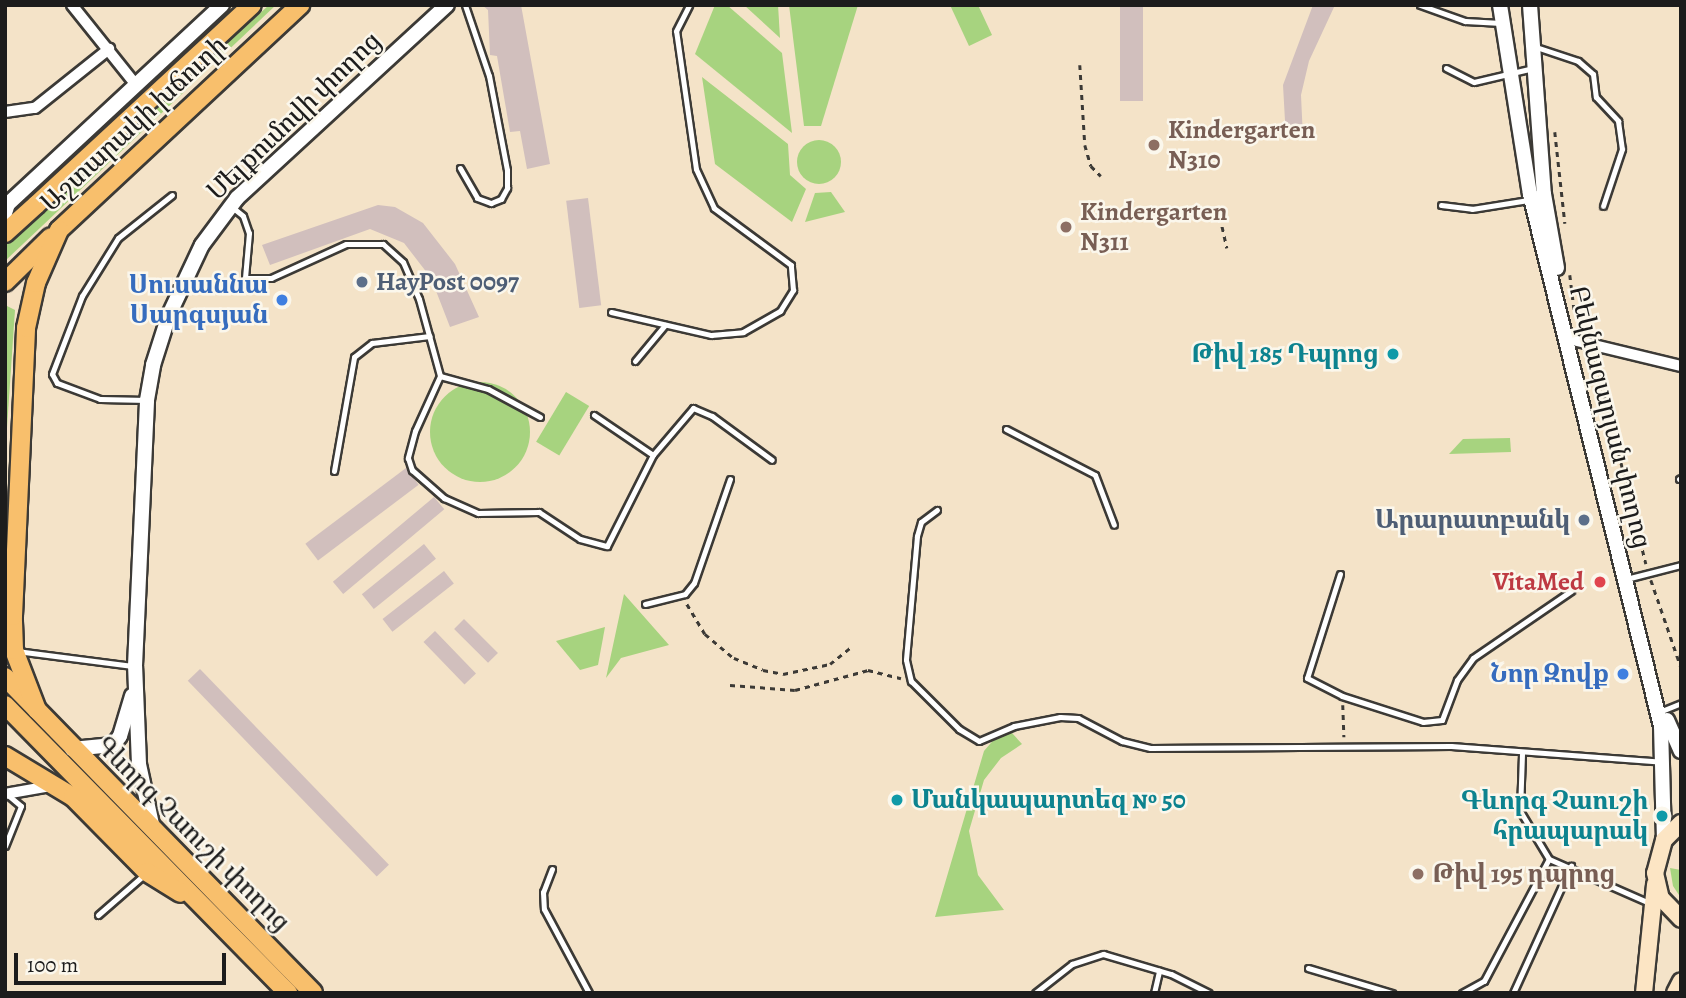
<!DOCTYPE html>
<meta charset="utf-8">
<style>
body{margin:0}
#map{position:relative;width:1686px;height:998px;overflow:hidden;background:#f4e3c8;font-family:Alegreya,"Noto Serif Armenian",serif}
div>[style]{position:absolute}
[style*='--x']{left:calc(var(--x)*1px);top:calc(var(--y)*1px);width:calc(var(--w)*1px);rotate:calc(var(--a)*1deg)}
.industrial>*{inset:0;background:#d1bfbd;transform-origin:0 0}
.green>*{inset:0;background:#a7d37f;transform-origin:0 0}
.round{border-radius:50%}
.path>*{height:2.5px;margin-top:-1.25px;transform-origin:0;background:repeating-linear-gradient(90deg,#3c3a36 0 5px,transparent 0 10px)}
.roads{filter:drop-shadow(2px 0 #3c3a36) drop-shadow(-2px 0 #3c3a36) drop-shadow(0 2px #3c3a36) drop-shadow(0 -2px #3c3a36)}
.service>*{height:5px;margin:-2.5px;padding:0 2.5px;transform-origin:2.5px;border-radius:2.5px;background:#fff}
.minor>*{height:10px;margin:-5px;padding:0 5px;transform-origin:5px;border-radius:5px;background:#fff}
.tertiary>*{height:14px;margin:-7px;padding:0 7px;transform-origin:7px;border-radius:7px;background:#fff}
.secondary>*{height:16px;margin:-8px;padding:0 8px;transform-origin:8px;border-radius:8px;background:#fce5c4}
.primary>*{height:18px;margin:-9px;padding:0 9px;transform-origin:9px;border-radius:9px;background:#f8bf6c}
.trunk>*{height:18px;margin:-9px;padding:0 9px;transform-origin:9px;border-radius:9px;background:#f8bf6c}
.dots>*{width:19px;height:19px;translate:-50% -50%;box-sizing:border-box;border:4px solid #fbf7ec;border-radius:50%}
span{translate:-50% -50%;white-space:nowrap;text-align:center;line-height:1.15;-webkit-text-stroke:5px #fbf7ec;paint-order:stroke}
.street-label{font-size:26px;color:#1c1c1c}
.education-label{font-size:26px;color:#785e54;font-weight:700}
.left{translate:0 -50%;text-align:left}
.service-label{font-size:26px;color:#4e5e75;font-weight:700}
.right{translate:-100% -50%;text-align:right}
.shop-label{font-size:26px;color:#366cbe;font-weight:700}
.culture-label{font-size:26px;color:#0d838f;font-weight:700}
.health-label{font-size:26px;color:#be3a42;font-weight:700}
.frame{position:absolute;inset:0;border:7px solid #1c1c1c;pointer-events:none}
.scale{position:absolute;left:14px;top:953px;width:212px;height:32px;box-sizing:border-box;border:4px solid #1c1c1c;border-top:0;padding-left:9px;font-size:21px;line-height:24px;white-space:nowrap;color:#1c1c1c;-webkit-text-stroke:5px #fbf7ec;paint-order:stroke}
</style>
<div id="map">
<div class="industrial">
<i style="clip-path:polygon(482px 5px,521px 5px,550px 164px,527px 169px,520px 131px,510px 132px,497px 56px,490px 55px,488px 10px)"></i>
<i style="left:1120px;top:5px;width:23px;height:96px"></i>
<i style="clip-path:polygon(1313px 5px,1335px 5px,1309px 61px,1301px 95px,1303px 138px,1286px 139px,1283px 85px)"></i>
<i style="left:588px;top:198px;width:108px;height:22px;rotate:83deg"></i>
<i style="clip-path:polygon(378px 205px,395px 207px,423px 223px,455px 264px,479px 317px,450px 327px,431px 278px,404px 243px,370px 229px,270px 265px,262px 245px)"></i>
<i style="left:406px;top:468px;width:21px;height:126px;rotate:53deg"></i>
<i style="left:434px;top:497px;width:16px;height:132px;rotate:50deg"></i>
<i style="left:424px;top:544px;width:19px;height:80px;rotate:51deg"></i>
<i style="left:444px;top:571px;width:16px;height:78px;rotate:52deg"></i>
<i style="left:464px;top:619px;width:48px;height:14px;rotate:45deg"></i>
<i style="left:435px;top:631px;width:59px;height:16px;rotate:46deg"></i>
<i style="left:200px;top:669px;width:272px;height:17px;rotate:46deg"></i>
</div>
<div class="green">
<i style="clip-path:polygon(269px 5px,276px 5px,5px 261px,5px 246px)"></i>
<i style="clip-path:polygon(715px 5px,727px 5px,782px 53px,792px 133px,695px 54px)"></i>
<i style="clip-path:polygon(744px 5px,778px 5px,780px 38px)"></i>
<i style="clip-path:polygon(789px 5px,858px 5px,821px 126px,804px 126px)"></i>
<i style="clip-path:polygon(950px 5px,978px 5px,992px 35px,969px 46px)"></i>
<i style="clip-path:polygon(702px 77px,788px 144px,790px 175px,806px 189px,792px 222px,715px 164px)"></i>
<i class="round" style="left:797px;top:140px;width:44px;height:44px"></i>
<i style="clip-path:polygon(831px 192px,845px 212px,805px 222px,815px 193px)"></i>
<i style="clip-path:polygon(5px 305px,15px 310px,5px 457px)"></i>
<i class="round" style="left:430px;top:382px;width:100px;height:100px"></i>
<i style="left:566px;top:392px;width:27px;height:58px;rotate:31deg"></i>
<i style="clip-path:polygon(1510px 438px,1511px 452px,1449px 454px,1463px 439px)"></i>
<i style="clip-path:polygon(624px 594px,669px 645px,621px 658px,606px 678px)"></i>
<i style="clip-path:polygon(605px 627px,598px 665px,580px 670px,556px 641px)"></i>
<i style="clip-path:polygon(1012px 733px,1022px 744px,1001px 758px,984px 780px,969px 831px,978px 875px,1004px 910px,935px 917px,984px 751px,996px 737px)"></i>
<i style="clip-path:polygon(1670px 868px,1681px 870px,1681px 898px,1673px 886px)"></i>
</div>
<div class="path">
<i style="--x:1080;--y:65;--w:80;--a:86.4"></i>
<i style="--x:1085;--y:145;--w:22;--a:74"></i>
<i style="--x:1091;--y:166;--w:14;--a:45"></i>
<i style="--x:1555;--y:132;--w:92;--a:83.7"></i>
<i style="--x:1218;--y:207;--w:42;--a:77.6"></i>
<i style="--x:1570;--y:275;--w:35;--a:83"></i>
<i style="--x:1595;--y:356;--w:214;--a:76.2"></i>
<i style="--x:1651;--y:580;--w:92;--a:71"></i>
<i style="--x:687;--y:604;--w:35;--a:59"></i>
<i style="--x:705;--y:634;--w:38;--a:40"></i>
<i style="--x:734;--y:658;--w:31;--a:22"></i>
<i style="--x:763;--y:670;--w:20;--a:11"></i>
<i style="--x:783;--y:674;--w:48;--a:-12"></i>
<i style="--x:830;--y:664;--w:26;--a:-39"></i>
<i style="--x:730;--y:685;--w:65;--a:4.4"></i>
<i style="--x:795;--y:690;--w:76;--a:-15.3"></i>
<i style="--x:868;--y:670;--w:34;--a:14"></i>
<i style="--x:1343;--y:705;--w:32;--a:88"></i>
</div>
<div class="roads">
<div class="service">
<i style="--x:1420;--y:5;--w:48;--a:19.6"></i>
<i style="--x:1465;--y:21;--w:36;--a:3"></i>
<i style="--x:1536;--y:47;--w:44;--a:18.4"></i>
<i style="--x:1578;--y:61;--w:20;--a:41"></i>
<i style="--x:1593;--y:74;--w:23;--a:83"></i>
<i style="--x:1596;--y:97;--w:33;--a:47"></i>
<i style="--x:1618;--y:121;--w:28;--a:82"></i>
<i style="--x:1622;--y:149;--w:60;--a:108.4"></i>
<i style="--x:1446;--y:68;--w:31;--a:27"></i>
<i style="--x:1474;--y:82;--w:61;--a:-13.3"></i>
<i style="--x:460;--y:168;--w:34;--a:60"></i>
<i style="--x:477;--y:198;--w:15;--a:20"></i>
<i style="--x:491;--y:203;--w:11;--a:-22"></i>
<i style="--x:501;--y:199;--w:13;--a:-61"></i>
<i style="--x:507;--y:188;--w:18;--a:-90"></i>
<i style="--x:507;--y:170;--w:96;--a:-100.8"></i>
<i style="--x:489;--y:76;--w:75;--a:-108.7"></i>
<i style="--x:1441;--y:205;--w:31;--a:7"></i>
<i style="--x:1472;--y:209;--w:57;--a:-9.1"></i>
<i style="--x:232;--y:207;--w:14;--a:39"></i>
<i style="--x:243;--y:216;--w:18;--a:71"></i>
<i style="--x:249;--y:233;--w:45;--a:95.1"></i>
<i style="--x:245;--y:278;--w:26;--a:0"></i>
<i style="--x:271;--y:278;--w:82;--a:-24.4"></i>
<i style="--x:346;--y:244;--w:37;--a:0"></i>
<i style="--x:383;--y:244;--w:27;--a:42"></i>
<i style="--x:403;--y:262;--w:40;--a:66.6"></i>
<i style="--x:419;--y:299;--w:80;--a:74.7"></i>
<i style="--x:440;--y:376;--w:60;--a:114.4"></i>
<i style="--x:415;--y:431;--w:28;--a:105"></i>
<i style="--x:408;--y:458;--w:13;--a:72"></i>
<i style="--x:412;--y:470;--w:43;--a:41.2"></i>
<i style="--x:444;--y:498;--w:37;--a:24"></i>
<i style="--x:478;--y:513;--w:61;--a:-0.9"></i>
<i style="--x:539;--y:512;--w:49;--a:33.4"></i>
<i style="--x:580;--y:539;--w:28;--a:15"></i>
<i style="--x:607;--y:546;--w:102;--a:-63.2"></i>
<i style="--x:653;--y:455;--w:62;--a:-49.6"></i>
<i style="--x:693;--y:408;--w:21;--a:23"></i>
<i style="--x:712;--y:416;--w:74;--a:36.3"></i>
<i style="--x:611;--y:312;--w:103;--a:13"></i>
<i style="--x:711;--y:335;--w:32;--a:-5"></i>
<i style="--x:743;--y:332;--w:43;--a:-29.6"></i>
<i style="--x:780;--y:311;--w:25;--a:-58"></i>
<i style="--x:793;--y:290;--w:25;--a:-95"></i>
<i style="--x:791;--y:265;--w:96;--a:-143.5"></i>
<i style="--x:714;--y:208;--w:43;--a:-114.8"></i>
<i style="--x:696;--y:169;--w:139;--a:-98.2"></i>
<i style="--x:676;--y:31;--w:29;--a:-63"></i>
<i style="--x:635;--y:361;--w:47;--a:-50.2"></i>
<i style="--x:440;--y:376;--w:50;--a:15.2"></i>
<i style="--x:488;--y:389;--w:59;--a:28.3"></i>
<i style="--x:147;--y:400;--w:47;--a:-178.8"></i>
<i style="--x:100;--y:399;--w:46;--a:-159.6"></i>
<i style="--x:57;--y:383;--w:10;--a:-119"></i>
<i style="--x:52;--y:374;--w:84;--a:-69"></i>
<i style="--x:82;--y:296;--w:68;--a:-58.2"></i>
<i style="--x:118;--y:238;--w:69;--a:-38.5"></i>
<i style="--x:594;--y:415;--w:71;--a:34.1"></i>
<i style="--x:1006;--y:429;--w:100;--a:27.3"></i>
<i style="--x:1095;--y:475;--w:53;--a:69.2"></i>
<i style="--x:334;--y:471;--w:116;--a:-80"></i>
<i style="--x:354;--y:357;--w:23;--a:-38"></i>
<i style="--x:372;--y:343;--w:58;--a:-6.9"></i>
<i style="--x:1679;--y:479;--w:2;--a:-27"></i>
<i style="--x:937;--y:510;--w:20;--a:143"></i>
<i style="--x:921;--y:522;--w:15;--a:106"></i>
<i style="--x:917;--y:536;--w:124;--a:95.1"></i>
<i style="--x:906;--y:660;--w:22;--a:77"></i>
<i style="--x:911;--y:681;--w:68;--a:45"></i>
<i style="--x:959;--y:729;--w:23;--a:31"></i>
<i style="--x:979;--y:741;--w:38;--a:-23"></i>
<i style="--x:1014;--y:726;--w:47;--a:-11.1"></i>
<i style="--x:1060;--y:717;--w:18;--a:3"></i>
<i style="--x:1078;--y:718;--w:50;--a:27.6"></i>
<i style="--x:1122;--y:741;--w:29;--a:14"></i>
<i style="--x:1150;--y:748;--w:301;--a:-0.4"></i>
<i style="--x:1451;--y:746;--w:212;--a:4.3"></i>
<i style="--x:1340;--y:574;--w:109;--a:107.6"></i>
<i style="--x:1307;--y:678;--w:39;--a:27"></i>
<i style="--x:1342;--y:696;--w:85;--a:17.8"></i>
<i style="--x:1423;--y:722;--w:19;--a:-6"></i>
<i style="--x:1442;--y:720;--w:43;--a:-69.4"></i>
<i style="--x:1457;--y:680;--w:27;--a:-54"></i>
<i style="--x:1473;--y:658;--w:119;--a:-34.4"></i>
<i style="--x:1630;--y:578;--w:53;--a:-14.3"></i>
<i style="--x:645;--y:604;--w:41;--a:-14"></i>
<i style="--x:685;--y:594;--w:14;--a:-51"></i>
<i style="--x:694;--y:583;--w:110;--a:-70.9"></i>
<i style="--x:17;--y:651;--w:116;--a:7.4"></i>
<i style="--x:1664;--y:710;--w:18;--a:-22"></i>
<i style="--x:1522;--y:754;--w:57;--a:92"></i>
<i style="--x:1520;--y:811;--w:56;--a:58.9"></i>
<i style="--x:5;--y:846;--w:43;--a:-68.2"></i>
<i style="--x:21;--y:806;--w:17;--a:-140"></i>
<i style="--x:552;--y:869;--w:25;--a:111"></i>
<i style="--x:543;--y:892;--w:17;--a:87"></i>
<i style="--x:544;--y:909;--w:95;--a:61.8"></i>
<i style="--x:98;--y:915;--w:62;--a:-41.1"></i>
<i style="--x:1308;--y:968;--w:88;--a:16.6"></i>
<i style="--x:1035;--y:993;--w:47;--a:-38.1"></i>
<i style="--x:1072;--y:964;--w:33;--a:-18"></i>
<i style="--x:1103;--y:954;--w:71;--a:16.4"></i>
<i style="--x:1171;--y:974;--w:42;--a:26.6"></i>
<i style="--x:1154;--y:993;--w:23;--a:-77"></i>
<i style="--x:1462;--y:993;--w:25;--a:-29"></i>
<i style="--x:1484;--y:981;--w:138;--a:-62"></i>
<i style="--x:1549;--y:859;--w:109;--a:23.7"></i>
<i style="--x:1513;--y:993;--w:140;--a:-65.5"></i>
</div>
<div class="minor">
<i style="--x:72;--y:5;--w:102;--a:51.3"></i>
<i style="--x:5;--y:112;--w:30;--a:-8"></i>
<i style="--x:35;--y:108;--w:95;--a:-38.6"></i>
<i style="--x:1565;--y:338;--w:119;--a:13.6"></i>
<i style="--x:5;--y:794;--w:52;--a:-10"></i>
</div>
<div class="tertiary">
<i style="--x:1500;--y:5;--w:191;--a:81"></i>
<i style="--x:1530;--y:194;--w:548;--a:76.17"></i>
<i style="--x:1661;--y:726;--w:114;--a:88.5"></i>
<i style="--x:1530;--y:5;--w:190;--a:85.8"></i>
<i style="--x:1544;--y:194;--w:75;--a:80"></i>
<i style="--x:5;--y:213;--w:9;--a:-72"></i>
<i style="--x:8;--y:204;--w:292;--a:-42.9"></i>
<i style="--x:1667;--y:720;--w:34;--a:66"></i>
<i style="--x:72;--y:749;--w:41;--a:-5.6"></i>
<i style="--x:113;--y:745;--w:11;--a:-52"></i>
<i style="--x:120;--y:736;--w:42;--a:-73.3"></i>
<i style="--x:153;--y:829;--w:66;--a:-102.2"></i>
<i style="--x:139;--y:764;--w:98;--a:-92.3"></i>
<i style="--x:135;--y:666;--w:266;--a:-87.4"></i>
<i style="--x:147;--y:400;--w:36;--a:-80"></i>
<i style="--x:153;--y:365;--w:52;--a:-72.3"></i>
<i style="--x:169;--y:315;--w:77;--a:-64.8"></i>
<i style="--x:202;--y:245;--w:59;--a:-53.3"></i>
<i style="--x:237;--y:198;--w:285;--a:-42.6"></i>
</div>
<div class="secondary">
<i style="--x:1681;--y:823;--w:24;--a:135"></i>
<i style="--x:1664;--y:840;--w:34;--a:105"></i>
<i style="--x:1655;--y:873;--w:26;--a:77"></i>
<i style="--x:1661;--y:898;--w:29;--a:46"></i>
<i style="--x:1644;--y:993;--w:109;--a:-84.2"></i>
<i style="--x:1675;--y:993;--w:13;--a:-63"></i>
</div>
<div class="primary">
<i style="--x:36;--y:205;--w:294;--a:-42.8"></i>
<i style="--x:59;--y:230;--w:330;--a:-43"></i>
</div>
<div class="trunk">
<i style="--x:5;--y:233;--w:42;--a:-42.1"></i>
<i style="--x:5;--y:282;--w:64;--a:-44.4"></i>
<i style="--x:5;--y:677;--w:441;--a:45.7"></i>
<i style="--x:5;--y:705;--w:404;--a:45.5"></i>
<i style="--x:37;--y:710;--w:64;--a:-111"></i>
<i style="--x:14;--y:650;--w:34;--a:-92"></i>
<i style="--x:13;--y:616;--w:288;--a:-87.4"></i>
<i style="--x:26;--y:328;--w:46;--a:-77.5"></i>
<i style="--x:36;--y:283;--w:58;--a:-66.5"></i>
<i style="--x:5;--y:756;--w:79;--a:31.1"></i>
<i style="--x:73;--y:797;--w:105;--a:45.4"></i>
<i style="--x:147;--y:872;--w:39;--a:32"></i>
</div>
</div>
<div class="dots">
<i style="left:1154px;top:145px;background:#8d6e63"></i>
<i style="left:1066px;top:227px;background:#8d6e63"></i>
<i style="left:362px;top:282px;background:#5c6f8a"></i>
<i style="left:282px;top:300px;background:#3f7fe0"></i>
<i style="left:1393px;top:354px;background:#0f9aa8"></i>
<i style="left:1584px;top:520px;background:#5c6f8a"></i>
<i style="left:1600px;top:582px;background:#e0444e"></i>
<i style="left:1623px;top:674px;background:#3f7fe0"></i>
<i style="left:897px;top:800px;background:#0f9aa8"></i>
<i style="left:1662px;top:816px;background:#0f9aa8"></i>
<i style="left:1418px;top:874px;background:#8d6e63"></i>
</div>
<div class="street-label">
<span style="left:294px;top:116px;rotate:-44deg">Մելքումովի փողոց</span>
<span style="left:134px;top:124px;rotate:-43deg">Աշտարակի խճուղի</span>
<span style="left:1610px;top:417px;rotate:76deg">Բեկնազարյան փողոց</span>
<span style="left:193px;top:834px;rotate:45deg">Գևորգ Չաուշի փողոց</span>
</div>
<div class="education-label">
<span class="left" style="left:1168px;top:145px">Kindergarten<br>N310</span>
<span class="left" style="left:1080px;top:227px">Kindergarten<br>N311</span>
<span class="left" style="left:1432px;top:874px">Թիվ 195 դպրոց</span>
</div>
<div class="service-label">
<span class="left" style="left:376px;top:282px">HayPost 0097</span>
<span class="right" style="left:1570px;top:520px">Արարատբանկ</span>
</div>
<div class="shop-label">
<span class="right" style="left:268px;top:300px">Սուսաննա<br>Սարգսյան</span>
<span class="right" style="left:1609px;top:674px">Նոր Զովք</span>
</div>
<div class="culture-label">
<span class="right" style="left:1379px;top:354px">Թիվ 185 Դպրոց</span>
<span class="left" style="left:911px;top:800px">Մանկապարտեզ № 50</span>
<span class="right" style="left:1648px;top:816px">Գևորգ Չաուշի<br>հրապարակ</span>
</div>
<div class="health-label">
<span class="right" style="left:1584px;top:582px">VitaMed</span>
</div>
<div class="frame"></div>
<div class="scale">100 m</div>
</div>
